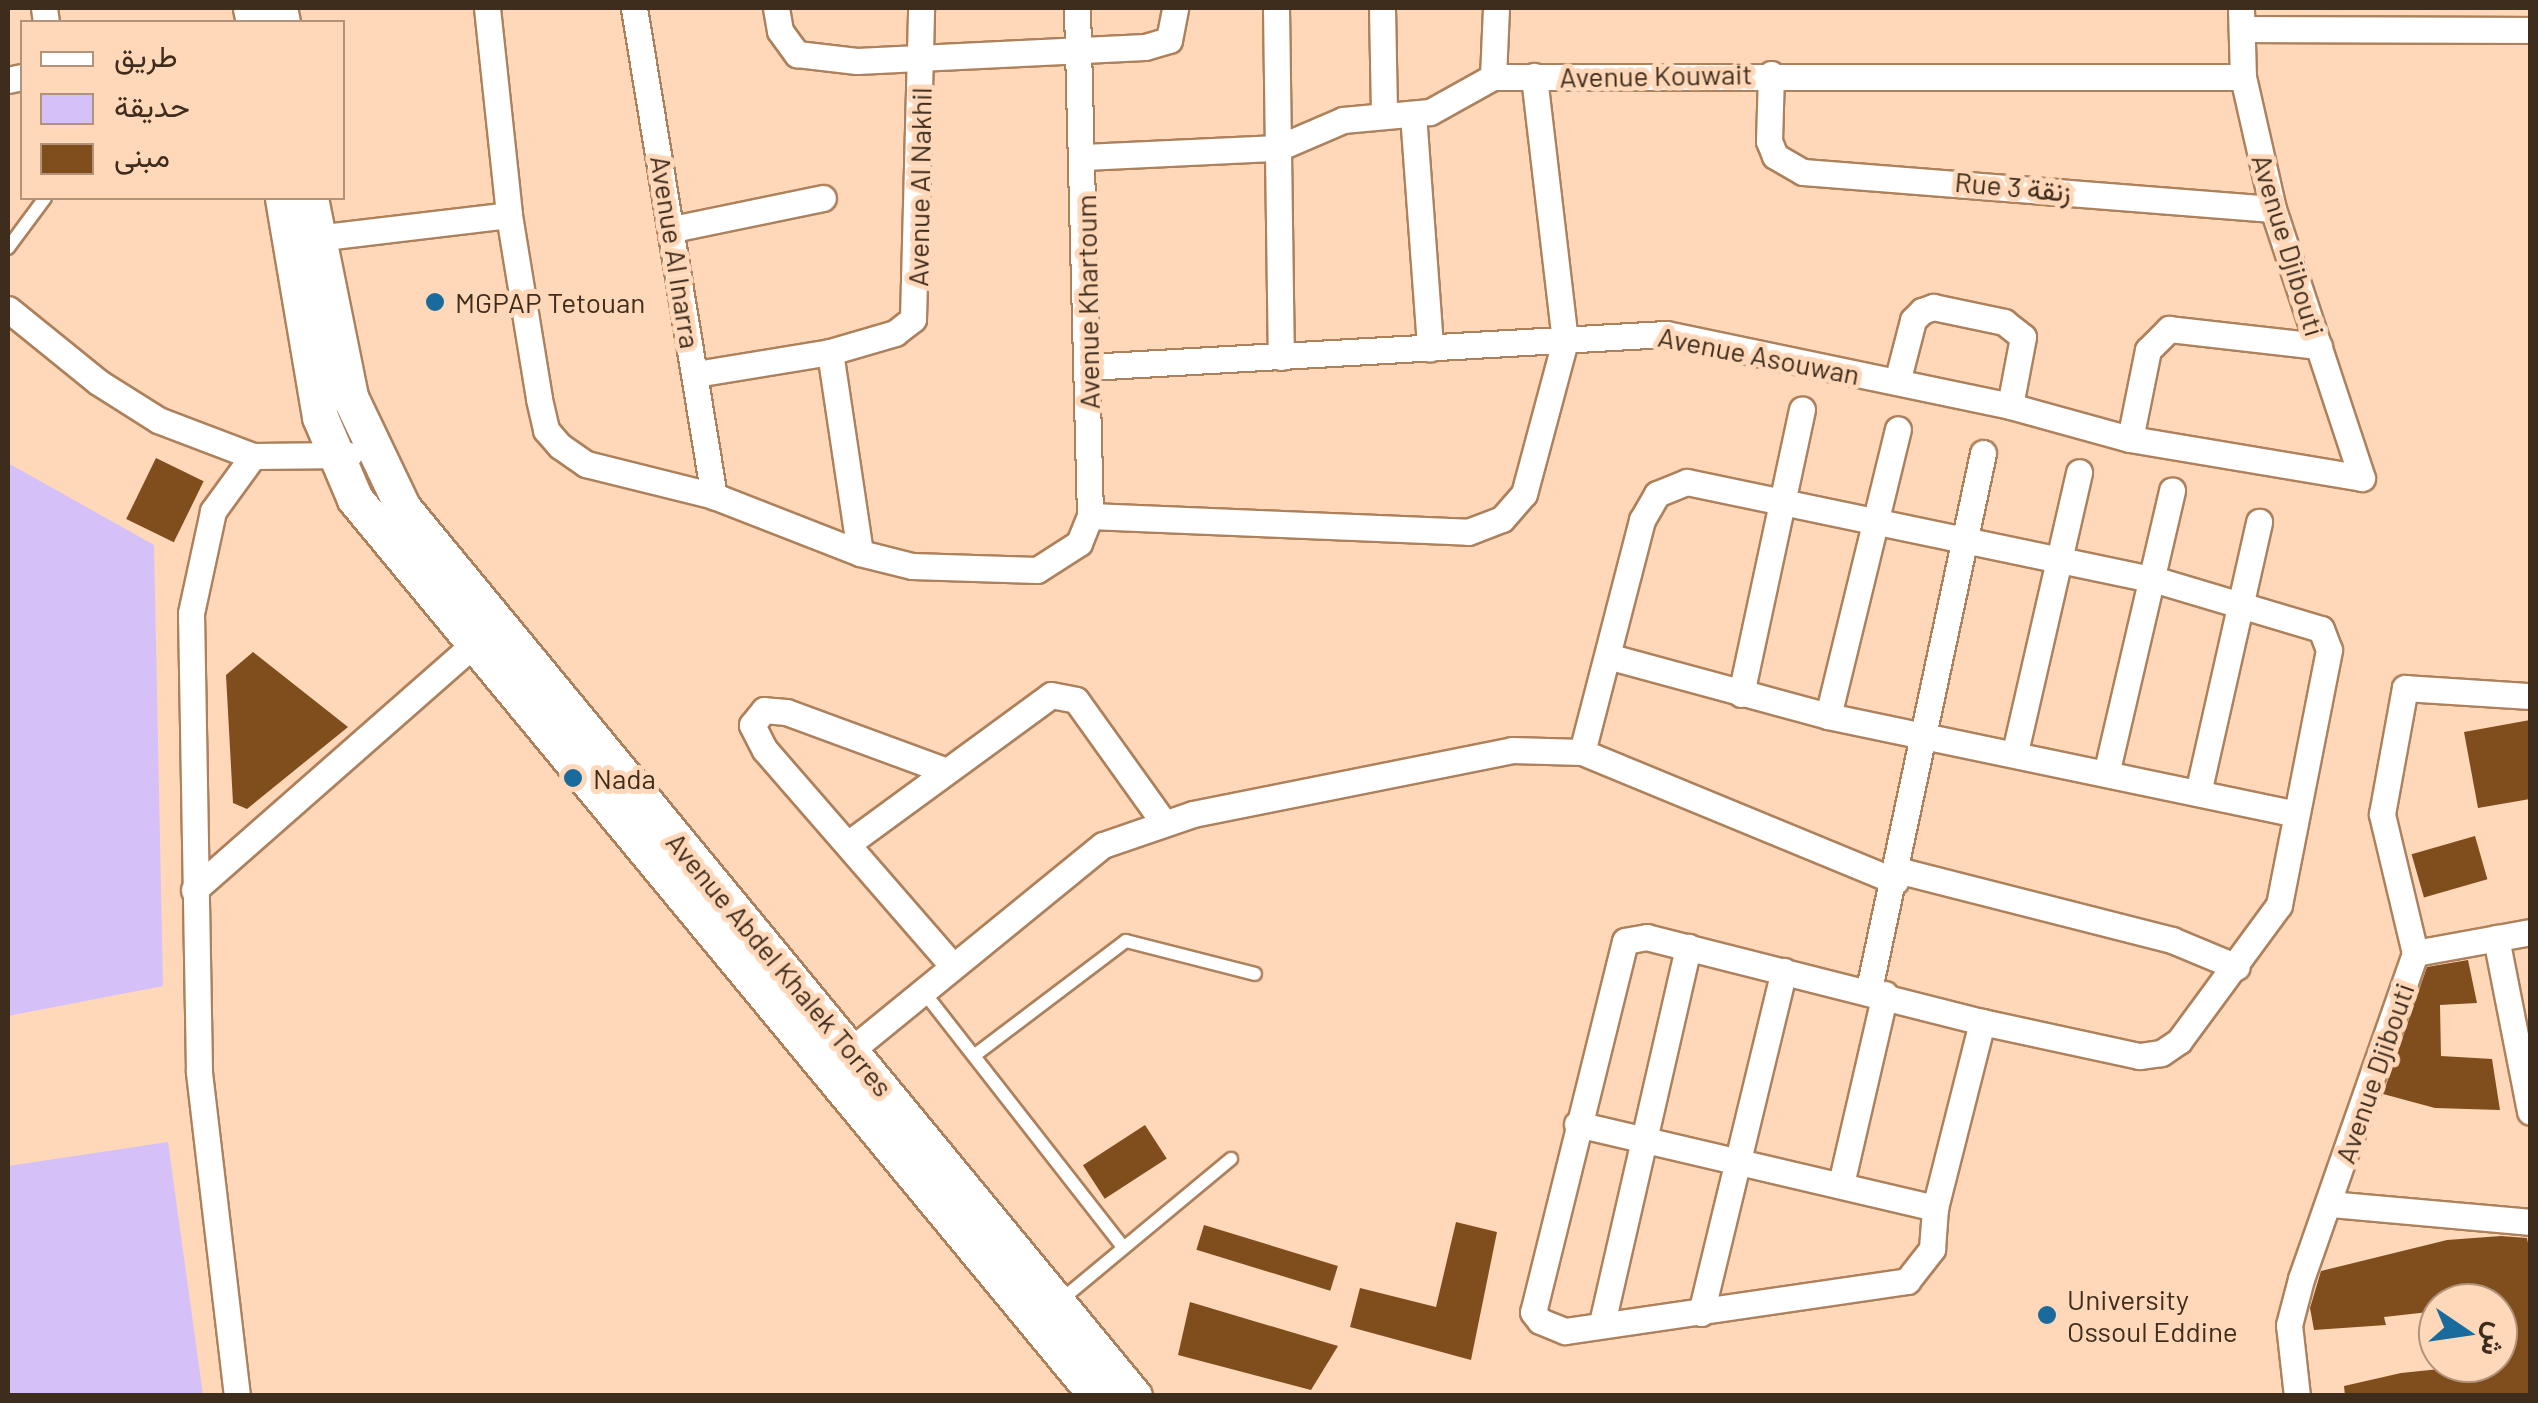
<!DOCTYPE html>
<meta charset="utf-8">
<style>
body{margin:0}
#map{position:relative;width:2538px;height:1403px;overflow:hidden;background:#ffd8b9;font-family:Barlow,Vazirmatn,sans-serif}
div>[style]{position:absolute}
[style*='--x']{left:calc(var(--x)*1px);top:calc(var(--y)*1px);width:calc(var(--w)*1px);rotate:calc(var(--a)*1deg)}
.green>*{inset:0;background:#d5c1f8}
.building>*{inset:0;background:#804e1d;transform-origin:0 0}
.roads{filter:drop-shadow(2px 0 #ad815c) drop-shadow(-2px 0 #ad815c) drop-shadow(0 2px #ad815c) drop-shadow(0 -2px #ad815c)}
.service>*{height:12px;margin:-6px;padding:0 6px;transform-origin:6px;border-radius:6px;background:#fff}
.minor>*{height:25px;margin:-12.5px;padding:0 12.5px;transform-origin:12.5px;border-radius:12.5px;background:#fff}
.secondary>*{height:35px;margin:-17.5px;padding:0 17.5px;transform-origin:17.5px;border-radius:17.5px;background:#fff}
.dots>*{width:28px;height:28px;translate:-50% -50%;box-sizing:border-box;border:5px solid #ffd8b9;border-radius:50%}
span{translate:-50% -50%;white-space:nowrap;text-align:center;line-height:1.15;-webkit-text-stroke:10px #ffd8b9;paint-order:stroke}
.street-label{font-size:28px;color:#3e2c1c}
.poi-label{font-size:28px;color:#3e2c1c}
.left{translate:0 -50%;text-align:left}
.frame{position:absolute;inset:0;border:10px solid #3e2c1c;pointer-events:none}
.legend{position:absolute;left:20px;top:20px;width:325px;height:180px;box-sizing:border-box;background:#ffd8b9;border:2px solid #b2937a;margin:0;padding:12px 18px;list-style:none;font-size:30px;color:#3e2c1c}
.legend li{display:flex;align-items:center;gap:20px;height:50px}
.legend b{width:50px;border:2px solid #b2937a}
.north{position:absolute;left:2418px;top:1283px;width:100px;height:100px;box-sizing:border-box;background:#ffd8b9;border:2px solid #b2937a;border-radius:50%;rotate:103deg;font-size:28px;font-weight:700;line-height:40px;text-align:center;color:#3e2c1c}
.north::after{content:'';display:block;margin:auto;width:35px;height:45px;background:#186b9c;clip-path:polygon(50% 0,100% 100%,50% 72%,0 100%)}
</style>
<div id="map">
<div class="green">
<i style="clip-path:polygon(8px 463px,154px 545px,163px 986px,8px 1016px)"></i>
<i style="clip-path:polygon(168px 1142px,203px 1395px,8px 1395px,8px 1166px)"></i>
</div>
<div class="building">
<i style="left:156px;top:458px;width:53px;height:68px;rotate:26deg"></i>
<i style="clip-path:polygon(253px 652px,348px 727px,247px 809px,233px 803px,226px 675px)"></i>
<i style="clip-path:polygon(2530px 720px,2530px 799px,2478px 808px,2464px 732px)"></i>
<i style="left:2475px;top:836px;width:45px;height:66px;rotate:74deg"></i>
<i style="clip-path:polygon(2468px 960px,2477px 1003px,2440px 1005px,2441px 1056px,2492px 1059px,2500px 1110px,2435px 1108px,2383px 1094px,2427px 967px)"></i>
<i style="left:1145px;top:1125px;width:40px;height:74px;rotate:57deg"></i>
<i style="clip-path:polygon(1456px 1222px,1497px 1232px,1471px 1360px,1350px 1327px,1360px 1288px,1436px 1307px)"></i>
<i style="left:1204px;top:1225px;width:140px;height:26px;rotate:17deg"></i>
<i style="clip-path:polygon(2501px 1236px,2527px 1238px,2530px 1253px,2530px 1396px,2345px 1396px,2344px 1386px,2401px 1373px,2498px 1363px,2498px 1355px,2508px 1354px,2499px 1303px,2438px 1303px,2438px 1311px,2384px 1317px,2386px 1325px,2314px 1330px,2310px 1308px,2321px 1271px,2447px 1240px)"></i>
<i style="clip-path:polygon(1190px 1302px,1338px 1346px,1311px 1390px,1178px 1355px)"></i>
</div>
<div class="roads">
<div class="service">
<i style="--x:8;--y:248;--w:62;--a:-53.5"></i>
<i style="--x:923;--y:991;--w:323;--a:52"></i>
<i style="--x:975;--y:1055;--w:189;--a:-37.1"></i>
<i style="--x:1126;--y:941;--w:133;--a:14.3"></i>
<i style="--x:1061;--y:1300;--w:221;--a:-39.7"></i>
</div>
<div class="minor">
<i style="--x:44;--y:8;--w:14;--a:82"></i>
<i style="--x:487;--y:8;--w:208;--a:83.9"></i>
<i style="--x:509;--y:215;--w:186;--a:80.7"></i>
<i style="--x:539;--y:399;--w:32;--a:77"></i>
<i style="--x:546;--y:430;--w:21;--a:49"></i>
<i style="--x:560;--y:446;--w:32;--a:35"></i>
<i style="--x:586;--y:464;--w:132;--a:14"></i>
<i style="--x:714;--y:496;--w:157;--a:21.3"></i>
<i style="--x:860;--y:553;--w:54;--a:14"></i>
<i style="--x:912;--y:566;--w:125;--a:1.8"></i>
<i style="--x:1037;--y:570;--w:50;--a:-32.7"></i>
<i style="--x:1079;--y:543;--w:29;--a:-68"></i>
<i style="--x:1090;--y:516;--w:508;--a:-91.47"></i>
<i style="--x:634;--y:8;--w:495;--a:80.7"></i>
<i style="--x:776;--y:8;--w:23;--a:80"></i>
<i style="--x:780;--y:31;--w:29;--a:54"></i>
<i style="--x:797;--y:54;--w:60;--a:6.7"></i>
<i style="--x:857;--y:61;--w:288;--a:-2.8"></i>
<i style="--x:1145;--y:47;--w:25;--a:-16"></i>
<i style="--x:1169;--y:40;--w:33;--a:-79"></i>
<i style="--x:1276;--y:8;--w:349;--a:89.2"></i>
<i style="--x:1382;--y:8;--w:105;--a:88.9"></i>
<i style="--x:2243;--y:29;--w:287;--a:0.2"></i>
<i style="--x:1771;--y:74;--w:67;--a:91.7"></i>
<i style="--x:1769;--y:141;--w:16;--a:68"></i>
<i style="--x:1775;--y:156;--w:32;--a:30"></i>
<i style="--x:1803;--y:172;--w:471;--a:4.5"></i>
<i style="--x:1493;--y:77;--w:69;--a:-87.5"></i>
<i style="--x:8;--y:80;--w:14;--a:-12"></i>
<i style="--x:1413;--y:114;--w:235;--a:85.8"></i>
<i style="--x:1084;--y:157;--w:194;--a:-2.7"></i>
<i style="--x:1278;--y:148;--w:71;--a:-23.3"></i>
<i style="--x:1343;--y:120;--w:87;--a:-5.3"></i>
<i style="--x:1430;--y:112;--w:72;--a:-29.1"></i>
<i style="--x:1493;--y:77;--w:750;--a:0"></i>
<i style="--x:673;--y:229;--w:153;--a:-11.7"></i>
<i style="--x:316;--y:238;--w:194;--a:-6.8"></i>
<i style="--x:8;--y:309;--w:116;--a:39"></i>
<i style="--x:98;--y:382;--w:71;--a:32.3"></i>
<i style="--x:158;--y:420;--w:102;--a:20.8"></i>
<i style="--x:253;--y:456;--w:96;--a:-0.6"></i>
<i style="--x:830;--y:352;--w:203;--a:81.5"></i>
<i style="--x:1088;--y:367;--w:579;--a:-3.27"></i>
<i style="--x:1666;--y:334;--w:351;--a:11.8"></i>
<i style="--x:2010;--y:406;--w:124;--a:15.4"></i>
<i style="--x:2130;--y:439;--w:235;--a:9.5"></i>
<i style="--x:2362;--y:478;--w:283;--a:-108.3"></i>
<i style="--x:2273;--y:209;--w:135;--a:-102.8"></i>
<i style="--x:2243;--y:77;--w:69;--a:-91.7"></i>
<i style="--x:696;--y:374;--w:136;--a:-9.3"></i>
<i style="--x:830;--y:352;--w:68;--a:-16.3"></i>
<i style="--x:895;--y:333;--w:23;--a:-38"></i>
<i style="--x:913;--y:319;--w:311;--a:-88.5"></i>
<i style="--x:1897;--y:382;--w:64;--a:-75.5"></i>
<i style="--x:1913;--y:320;--w:13;--a:-45"></i>
<i style="--x:1922;--y:311;--w:12;--a:-20"></i>
<i style="--x:1933;--y:307;--w:73;--a:11.9"></i>
<i style="--x:2004;--y:322;--w:24;--a:38"></i>
<i style="--x:2023;--y:337;--w:70;--a:100.7"></i>
<i style="--x:2130;--y:439;--w:91;--a:-78.6"></i>
<i style="--x:2148;--y:350;--w:30;--a:-45"></i>
<i style="--x:2169;--y:329;--w:151;--a:6.5"></i>
<i style="--x:1090;--y:516;--w:378;--a:2.4"></i>
<i style="--x:1468;--y:532;--w:36;--a:-21"></i>
<i style="--x:1502;--y:519;--w:33;--a:-49"></i>
<i style="--x:1524;--y:494;--w:158;--a:-75"></i>
<i style="--x:1565;--y:341;--w:267;--a:-96.7"></i>
<i style="--x:1611;--y:657;--w:225;--a:15.2"></i>
<i style="--x:1828;--y:716;--w:475;--a:11.8"></i>
<i style="--x:1741;--y:694;--w:291;--a:-77.9"></i>
<i style="--x:1828;--y:716;--w:295;--a:-76.3"></i>
<i style="--x:1582;--y:752;--w:240;--a:-75.5"></i>
<i style="--x:1642;--y:520;--w:30;--a:-60"></i>
<i style="--x:1657;--y:494;--w:32;--a:-22"></i>
<i style="--x:1687;--y:482;--w:476;--a:11.8"></i>
<i style="--x:2153;--y:579;--w:175;--a:16.6"></i>
<i style="--x:2321;--y:629;--w:22;--a:69"></i>
<i style="--x:2329;--y:650;--w:260;--a:101.1"></i>
<i style="--x:2279;--y:905;--w:169;--a:126.3"></i>
<i style="--x:2179;--y:1041;--w:22;--a:146"></i>
<i style="--x:2161;--y:1053;--w:22;--a:172"></i>
<i style="--x:2139;--y:1056;--w:161;--a:-167.8"></i>
<i style="--x:1982;--y:1022;--w:346;--a:-165.8"></i>
<i style="--x:1647;--y:937;--w:22;--a:170"></i>
<i style="--x:1625;--y:941;--w:382;--a:103.9"></i>
<i style="--x:1533;--y:1312;--w:11;--a:52"></i>
<i style="--x:1540;--y:1321;--w:27;--a:22"></i>
<i style="--x:1565;--y:1331;--w:346;--a:-8.3"></i>
<i style="--x:1907;--y:1281;--w:41;--a:-52"></i>
<i style="--x:1932;--y:1249;--w:41;--a:-85.8"></i>
<i style="--x:1935;--y:1208;--w:192;--a:-75.8"></i>
<i style="--x:2015;--y:752;--w:287;--a:-77.1"></i>
<i style="--x:944;--y:770;--w:168;--a:-159.8"></i>
<i style="--x:786;--y:712;--w:22;--a:-175"></i>
<i style="--x:764;--y:710;--w:19;--a:129"></i>
<i style="--x:752;--y:725;--w:28;--a:63"></i>
<i style="--x:765;--y:750;--w:284;--a:49"></i>
<i style="--x:2107;--y:770;--w:287;--a:-76.9"></i>
<i style="--x:2198;--y:793;--w:278;--a:-77.3"></i>
<i style="--x:849;--y:843;--w:250;--a:-36.2"></i>
<i style="--x:1051;--y:695;--w:25;--a:11"></i>
<i style="--x:1076;--y:700;--w:151;--a:54.4"></i>
<i style="--x:1897;--y:870;--w:284;--a:14.3"></i>
<i style="--x:2172;--y:940;--w:70;--a:22.6"></i>
<i style="--x:194;--y:890;--w:374;--a:-41.3"></i>
<i style="--x:2496;--y:938;--w:177;--a:78.9"></i>
<i style="--x:2415;--y:953;--w:117;--a:-10.3"></i>
<i style="--x:1869;--y:989;--w:548;--a:-77.99"></i>
<i style="--x:839;--y:1060;--w:340;--a:-39.2"></i>
<i style="--x:1103;--y:845;--w:95;--a:-19"></i>
<i style="--x:1193;--y:814;--w:325;--a:-11.3"></i>
<i style="--x:1512;--y:750;--w:70;--a:1.6"></i>
<i style="--x:1582;--y:752;--w:339;--a:22.4"></i>
<i style="--x:1577;--y:1124;--w:368;--a:13.2"></i>
<i style="--x:1841;--y:1184;--w:195;--a:-77"></i>
<i style="--x:2330;--y:1204;--w:201;--a:5.1"></i>
<i style="--x:1701;--y:1313;--w:352;--a:-76.4"></i>
<i style="--x:1602;--y:1323;--w:386;--a:-77.1"></i>
<i style="--x:237;--y:1396;--w:327;--a:-96.7"></i>
<i style="--x:199;--y:1071;--w:458;--a:-91"></i>
<i style="--x:191;--y:613;--w:104;--a:-77.8"></i>
<i style="--x:213;--y:511;--w:68;--a:-54"></i>
<i style="--x:2297;--y:1396;--w:71;--a:-96.4"></i>
<i style="--x:2289;--y:1325;--w:48;--a:-75.4"></i>
<i style="--x:2301;--y:1279;--w:345;--a:-70.7"></i>
<i style="--x:2415;--y:953;--w:143;--a:-103.4"></i>
<i style="--x:2382;--y:814;--w:128;--a:-79.7"></i>
<i style="--x:2405;--y:688;--w:125;--a:3.7"></i>
</div>
<div class="secondary">
<i style="--x:251;--y:8;--w:14;--a:78"></i>
<i style="--x:279;--y:8;--w:14;--a:78"></i>
<i style="--x:283;--y:198;--w:222;--a:80.4"></i>
<i style="--x:320;--y:417;--w:89;--a:66.9"></i>
<i style="--x:355;--y:499;--w:1164;--a:50.4"></i>
<i style="--x:310;--y:198;--w:203;--a:78.6"></i>
<i style="--x:350;--y:397;--w:123;--a:64.5"></i>
<i style="--x:403;--y:508;--w:1150;--a:50.54"></i>
</div>
</div>
<div class="dots">
<i style="left:435px;top:302px;background:#186b9c"></i>
<i style="left:573px;top:778px;background:#186b9c"></i>
<i style="left:2047px;top:1315px;background:#186b9c"></i>
</div>
<div class="street-label">
<span style="left:1656px;top:75px;rotate:-1deg">Avenue Kouwait</span>
<span style="left:2013px;top:186px;rotate:5deg">Rue 3 زنقة</span>
<span style="left:919px;top:187px;rotate:-89deg">Avenue Al Nakhil</span>
<span style="left:2289px;top:245px;rotate:73deg">Avenue Djibouti</span>
<span style="left:676px;top:252px;rotate:81deg">Avenue Al Inarra</span>
<span style="left:1087px;top:302px;rotate:-91deg">Avenue Khartoum</span>
<span style="left:1759px;top:355px;rotate:11deg">Avenue Asouwan</span>
<span style="left:780px;top:964px;rotate:50deg">Avenue Abdel Khalek Torres</span>
<span style="left:2374px;top:1073px;rotate:-71deg">Avenue Djibouti</span>
</div>
<div class="poi-label">
<span class="left" style="left:455px;top:302px">MGPAP Tetouan</span>
<span class="left" style="left:593px;top:778px">Nada</span>
<span class="left" style="left:2067px;top:1315px">University<br>Ossoul Eddine</span>
</div>
<div class="frame"></div>
<ul class="legend">
<li><b style="height:12px;background:#fff"></b>طريق</li>
<li><b style="height:28px;background:#d5c1f8"></b>حديقة</li>
<li><b style="height:28px;background:#804e1d"></b>مبنى</li>
</ul>
<div class="north">ش</div>
</div>
